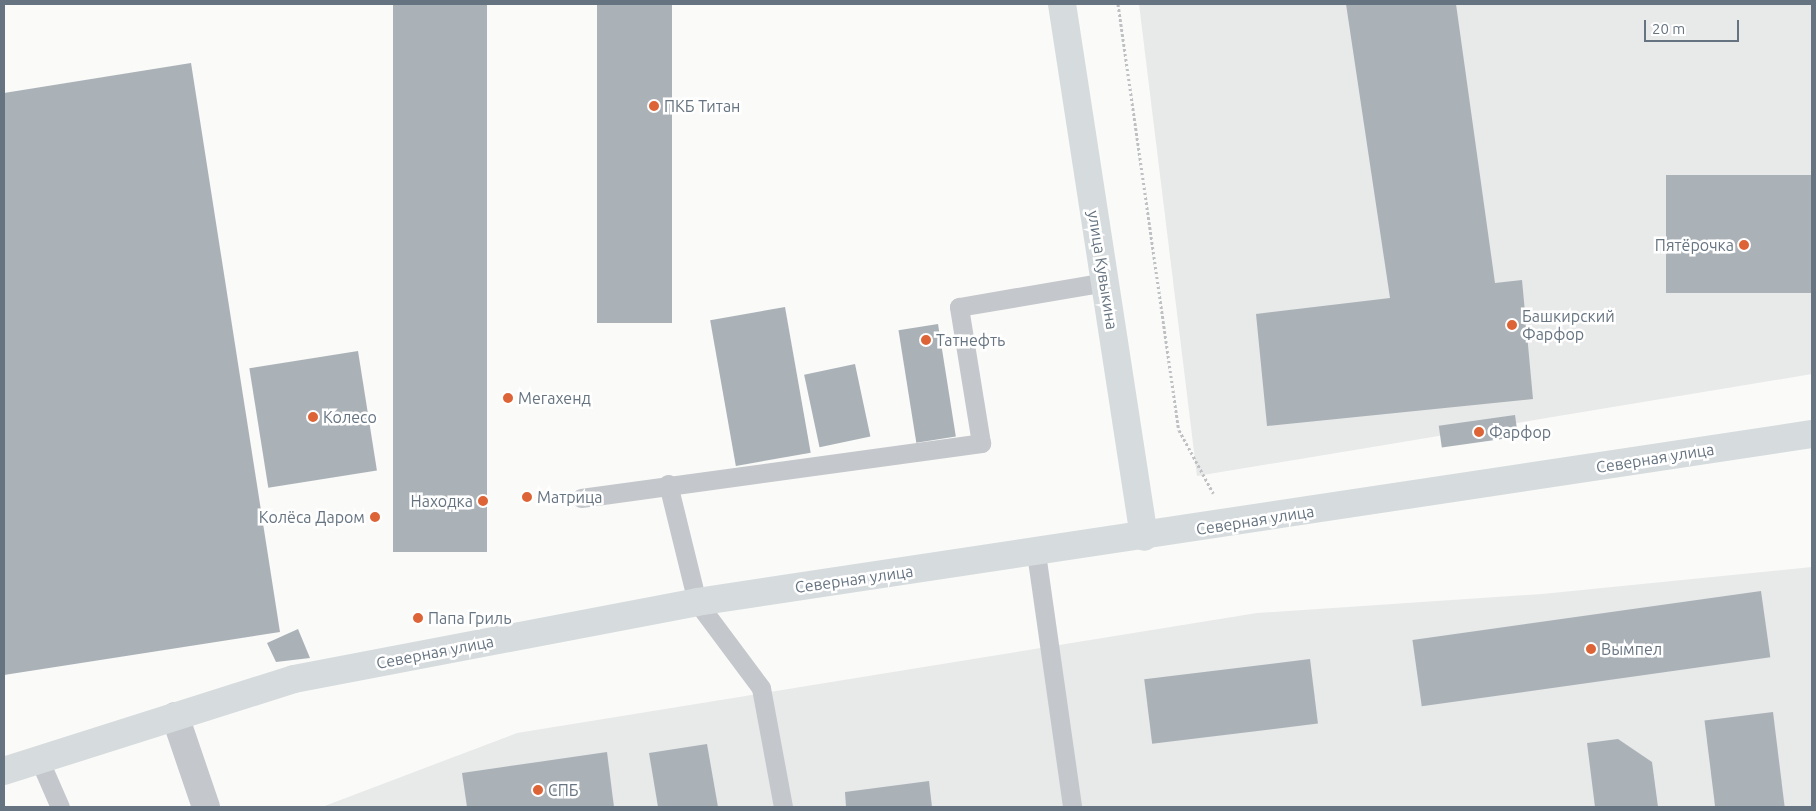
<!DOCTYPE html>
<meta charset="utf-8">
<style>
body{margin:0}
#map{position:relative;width:1816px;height:811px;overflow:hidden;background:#fafaf8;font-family:Ubuntu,sans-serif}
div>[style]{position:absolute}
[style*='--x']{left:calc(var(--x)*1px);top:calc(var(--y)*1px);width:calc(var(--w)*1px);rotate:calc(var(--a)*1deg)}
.built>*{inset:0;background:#e8e9e9}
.building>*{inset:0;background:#aab2b8;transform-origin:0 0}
.path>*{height:3px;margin-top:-1.5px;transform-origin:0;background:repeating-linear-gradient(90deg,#bec0c3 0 2.5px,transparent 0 5px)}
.lane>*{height:19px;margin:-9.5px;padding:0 9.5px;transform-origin:9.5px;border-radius:9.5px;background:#c4c7cb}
.street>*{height:28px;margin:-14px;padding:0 14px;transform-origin:14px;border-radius:14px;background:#c4c7cb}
.secondary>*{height:28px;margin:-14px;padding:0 14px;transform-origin:14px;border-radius:14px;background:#d6dbde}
.dots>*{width:14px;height:14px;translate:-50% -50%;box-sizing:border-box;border:2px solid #fff;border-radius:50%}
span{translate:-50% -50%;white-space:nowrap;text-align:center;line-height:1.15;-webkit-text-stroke:5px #fff;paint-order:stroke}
.poi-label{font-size:16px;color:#667481}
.left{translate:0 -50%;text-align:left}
.right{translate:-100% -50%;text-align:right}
.street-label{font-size:16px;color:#667481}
.frame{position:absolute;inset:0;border:5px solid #667481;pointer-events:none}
.scale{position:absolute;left:1644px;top:20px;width:95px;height:22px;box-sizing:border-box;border:2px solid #667481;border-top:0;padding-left:6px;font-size:15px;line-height:18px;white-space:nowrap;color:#667481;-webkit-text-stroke:4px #fff;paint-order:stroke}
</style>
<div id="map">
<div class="built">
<i style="clip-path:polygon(1139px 4px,1812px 4px,1812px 374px,1197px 476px)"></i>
<i style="clip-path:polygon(1812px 567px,1812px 807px,322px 807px,517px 733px,1257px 613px,1542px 594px)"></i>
</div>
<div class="building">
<i style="left:393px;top:4px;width:94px;height:548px"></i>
<i style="left:597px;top:4px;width:75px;height:319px"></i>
<i style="clip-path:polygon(1346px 4px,1456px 4px,1495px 283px,1522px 280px,1533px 399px,1267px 426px,1256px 314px,1390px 298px)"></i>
<i style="clip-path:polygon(191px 63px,280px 632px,4px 675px,4px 93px)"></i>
<i style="left:1812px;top:175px;width:118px;height:146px;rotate:90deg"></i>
<i style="left:785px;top:307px;width:148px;height:76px;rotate:80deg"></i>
<i style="left:938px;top:324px;width:114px;height:40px;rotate:81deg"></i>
<i style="left:358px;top:351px;width:121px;height:110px;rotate:81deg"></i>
<i style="left:855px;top:364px;width:74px;height:52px;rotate:78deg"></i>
<i style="left:1515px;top:415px;width:22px;height:77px;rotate:82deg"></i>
<i style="left:1761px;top:591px;width:67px;height:352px;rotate:82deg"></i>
<i style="clip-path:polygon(298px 629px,310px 658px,276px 662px,267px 643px)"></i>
<i style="left:1310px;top:659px;width:65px;height:167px;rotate:83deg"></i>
<i style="left:1773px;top:712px;width:96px;height:69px;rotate:83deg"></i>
<i style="clip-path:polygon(1618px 739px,1652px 762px,1658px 807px,1595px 807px,1587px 743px)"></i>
<i style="clip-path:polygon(707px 744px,718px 807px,658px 807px,649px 753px)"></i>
<i style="clip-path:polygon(607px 752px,614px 807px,467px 807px,462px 773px)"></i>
<i style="clip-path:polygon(929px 781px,932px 807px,846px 807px,845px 792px)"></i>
</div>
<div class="path">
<i style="--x:1118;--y:4;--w:430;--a:81.9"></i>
<i style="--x:1179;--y:430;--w:72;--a:61.6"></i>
</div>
<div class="lane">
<i style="--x:668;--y:484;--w:122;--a:76.2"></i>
<i style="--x:697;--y:602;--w:107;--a:53.3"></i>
<i style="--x:761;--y:688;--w:121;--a:79.5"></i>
<i style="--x:581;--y:498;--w:404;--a:-7.8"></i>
<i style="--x:981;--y:443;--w:138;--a:-99.2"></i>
<i style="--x:959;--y:307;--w:148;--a:-9.7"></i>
<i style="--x:1036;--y:553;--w:257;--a:81.9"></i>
<i style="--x:39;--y:759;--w:52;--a:66.4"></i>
</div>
<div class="street">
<i style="--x:175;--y:716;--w:96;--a:71.2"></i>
</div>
<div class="secondary">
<i style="--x:1062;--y:4;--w:539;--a:81.25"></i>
<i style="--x:4;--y:771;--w:304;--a:-17.6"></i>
<i style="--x:294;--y:679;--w:410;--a:-10.8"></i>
<i style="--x:697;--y:602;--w:1128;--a:-8.57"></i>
</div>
<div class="dots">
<i style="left:654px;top:106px;background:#dc6436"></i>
<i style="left:1744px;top:245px;background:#dc6436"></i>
<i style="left:1512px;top:325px;background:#dc6436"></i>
<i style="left:926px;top:340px;background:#dc6436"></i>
<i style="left:508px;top:398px;background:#dc6436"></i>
<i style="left:313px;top:417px;background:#dc6436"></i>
<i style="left:1479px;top:432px;background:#dc6436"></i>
<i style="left:527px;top:497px;background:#dc6436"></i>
<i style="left:483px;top:501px;background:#dc6436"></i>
<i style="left:375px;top:517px;background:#dc6436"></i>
<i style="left:418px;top:618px;background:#dc6436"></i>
<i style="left:1591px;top:649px;background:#dc6436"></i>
<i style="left:538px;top:790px;background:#dc6436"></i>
</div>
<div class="poi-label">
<span class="left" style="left:664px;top:106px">ПКБ Титан</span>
<span class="right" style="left:1734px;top:245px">Пятёрочка</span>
<span class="left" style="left:1522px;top:325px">Башкирский<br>Фарфор</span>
<span class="left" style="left:936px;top:340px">Татнефть</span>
<span class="left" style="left:518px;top:398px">Мегахенд</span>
<span class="left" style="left:323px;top:417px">Колесо</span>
<span class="left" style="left:1489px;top:432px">Фарфор</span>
<span class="left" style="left:537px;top:497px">Матрица</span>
<span class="right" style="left:473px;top:501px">Находка</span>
<span class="right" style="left:365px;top:517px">Колёса Даром</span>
<span class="left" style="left:428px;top:618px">Папа Гриль</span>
<span class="left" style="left:1601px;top:649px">Вымпел</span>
<span class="left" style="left:548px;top:790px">СПБ</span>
</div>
<div class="street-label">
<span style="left:1103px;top:270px;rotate:81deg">улица Кувыкина</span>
<span style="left:1655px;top:458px;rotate:-9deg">Северная улица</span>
<span style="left:1255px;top:520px;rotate:-9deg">Северная улица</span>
<span style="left:854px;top:579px;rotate:-8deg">Северная улица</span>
<span style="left:435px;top:652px;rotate:-11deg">Северная улица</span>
</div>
<div class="frame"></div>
<div class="scale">20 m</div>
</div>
